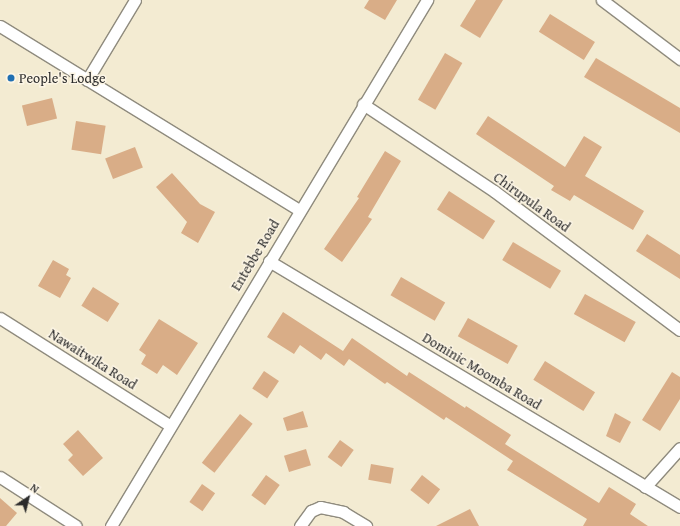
<!DOCTYPE html>
<style>
body{margin:0}
#map{position:relative;width:680px;height:526px;overflow:hidden;background:#f3ebd2;font-family:"Gentium Book Plus",serif}
div>[style]{position:absolute}
[style*='--x']{left:calc(var(--x)*1px);top:calc(var(--y)*1px);width:calc(var(--w)*1px);rotate:calc(var(--a)*1deg)}
.building>*{inset:0;background:#d9ad87;transform-origin:0 0}
.roads{filter:drop-shadow(1px 0 #8f8b7e) drop-shadow(-1px 0 #8f8b7e) drop-shadow(0 1px #8f8b7e) drop-shadow(0 -1px #8f8b7e)}
.minor>*{height:11px;margin:-5.5px;padding:0 5.5px;transform-origin:5.5px;border-radius:5.5px;background:#fff}
.dots>*{width:11px;height:11px;translate:-50% -50%;box-sizing:border-box;border:2px solid #fcf5e5;border-radius:50%}
span{translate:-50% -50%;white-space:nowrap;text-align:center;line-height:1.15;-webkit-text-stroke:3px #fcf5e5;paint-order:stroke}
.poi-label{font-size:14px;color:#2b2b2b}
.left{translate:0 -50%;text-align:left}
.street-label{font-size:14px;color:#2b2b2b}
.north{position:absolute;left:8px;top:478px;width:40px;height:40px;-webkit-text-stroke:3px #fcf5e5;paint-order:stroke;rotate:35deg;font-size:11px;font-weight:700;line-height:16px;text-align:center;color:#2b2b2b}
.north::after{content:'';display:block;margin:auto;width:14px;height:18px;background:#2b2b2b;clip-path:polygon(50% 0,100% 100%,50% 72%,0 100%)}
</style>
<div id="map">
<div class="building">
<i style="clip-path:polygon(369px 0,397px 0,385px 20px,364px 8px)"></i>
<i style="clip-path:polygon(476px 0,503px 0,480px 38px,460px 26px)"></i>
<i style="left:550px;top:14px;width:53px;height:21px;rotate:32deg"></i>
<i style="left:445px;top:53px;width:20px;height:54px;rotate:30deg"></i>
<i style="clip-path:polygon(596px 58px,680px 108px,680px 133px,584px 77px)"></i>
<i style="left:52px;top:98px;width:21px;height:31px;rotate:76deg"></i>
<i style="clip-path:polygon(488px 116px,565px 167px,584px 136px,602px 147px,585px 176px,644px 211px,633px 230px,574px 195px,570px 201px,551px 190px,554px 186px,476px 134px)"></i>
<i style="left:76px;top:121px;width:30px;height:29px;rotate:9deg"></i>
<i style="left:135px;top:147px;width:22px;height:32px;rotate:69deg"></i>
<i style="clip-path:polygon(385px 151px,401px 161px,368px 217px,372px 219px,342px 262px,324px 249px,359px 198px,357px 197px)"></i>
<i style="clip-path:polygon(172px 173px,200px 204px,215px 212px,198px 243px,181px 233px,187px 222px,156px 187px)"></i>
<i style="left:449px;top:191px;width:55px;height:22px;rotate:33deg"></i>
<i style="clip-path:polygon(647px 234px,680px 255px,680px 279px,636px 251px)"></i>
<i style="left:513px;top:242px;width:56px;height:21px;rotate:31deg"></i>
<i style="clip-path:polygon(53px 260px,69px 269px,66px 275px,71px 278px,60px 298px,38px 286px)"></i>
<i style="left:401px;top:277px;width:51px;height:21px;rotate:30deg"></i>
<i style="left:93px;top:287px;width:31px;height:22px;rotate:32deg"></i>
<i style="left:585px;top:294px;width:58px;height:23px;rotate:29deg"></i>
<i style="clip-path:polygon(283px 312px,343px 351px,352px 338px,407px 376px,409px 372px,465px 408px,466px 406px,511px 435px,505px 444px,599px 503px,609px 487px,636px 504px,630px 514px,648px 526px,583px 526px,587px 519px,507px 470px,513px 461px,446px 417px,444px 420px,387px 382px,385px 384px,349px 359px,344px 366px,326px 353px,321px 360px,300px 345px,294px 354px,267px 337px)"></i>
<i style="left:468px;top:318px;width:57px;height:21px;rotate:29deg"></i>
<i style="clip-path:polygon(159px 319px,198px 343px,177px 375px,163px 365px,157px 374px,141px 364px,146px 355px,139px 350px)"></i>
<i style="left:545px;top:361px;width:59px;height:22px;rotate:32deg"></i>
<i style="left:264px;top:371px;width:18px;height:21px;rotate:34deg"></i>
<i style="clip-path:polygon(672px 372px,680px 377px,680px 399px,660px 431px,642px 420px)"></i>
<i style="clip-path:polygon(303px 411px,308px 427px,287px 431px,283px 418px)"></i>
<i style="clip-path:polygon(615px 413px,631px 422px,620px 443px,606px 436px)"></i>
<i style="left:240px;top:414px;width:16px;height:62px;rotate:38deg"></i>
<i style="clip-path:polygon(78px 430px,103px 458px,83px 476px,68px 460px,73px 455px,63px 444px)"></i>
<i style="left:340px;top:440px;width:17px;height:21px;rotate:36deg"></i>
<i style="left:306px;top:449px;width:17px;height:23px;rotate:73deg"></i>
<i style="left:371px;top:464px;width:23px;height:16px;rotate:10deg"></i>
<i style="left:266px;top:475px;width:17px;height:25px;rotate:36deg"></i>
<i style="left:422px;top:475px;width:23px;height:19px;rotate:38deg"></i>
<i style="left:202px;top:484px;width:16px;height:22px;rotate:35deg"></i>
<i style="clip-path:polygon(0 498px,17px 513px,6px 526px,0 526px)"></i>
<i style="clip-path:polygon(470px 509px,479px 526px,436px 526px)"></i>
</div>
<div class="roads">
<div class="minor">
<i style="--x:602;--y:0;--w:98;--a:37.1"></i>
<i style="--x:0;--y:26;--w:351;--a:31.6"></i>
<i style="--x:87;--y:80;--w:93;--a:-59"></i>
<i style="--x:363;--y:104;--w:157;--a:33.6"></i>
<i style="--x:494;--y:191;--w:232;--a:36.8"></i>
<i style="--x:269;--y:261;--w:479;--a:30.9"></i>
<i style="--x:0;--y:318;--w:200;--a:32.3"></i>
<i style="--x:0;--y:477;--w:90;--a:32.8"></i>
<i style="--x:645;--y:487;--w:52;--a:-48.1"></i>
<i style="--x:111;--y:526;--w:614;--a:-59"></i>
<i style="--x:300;--y:526;--w:19;--a:-54"></i>
<i style="--x:311;--y:511;--w:10;--a:-24"></i>
<i style="--x:320;--y:507;--w:24;--a:12"></i>
<i style="--x:343;--y:512;--w:27;--a:31"></i>
</div>
</div>
<div class="dots">
<i style="left:11px;top:78px;background:#1f6fb2"></i>
</div>
<div class="poi-label">
<span class="left" style="left:19px;top:78px">People's Lodge</span>
</div>
<div class="street-label">
<span style="left:532px;top:202px;rotate:36deg">Chirupula Road</span>
<span style="left:255px;top:255px;rotate:-59deg">Entebbe Road</span>
<span style="left:93px;top:359px;rotate:32deg">Nawaitwika Road</span>
<span style="left:482px;top:371px;rotate:31deg">Dominic Moomba Road</span>
</div>
<div class="north">N</div>
</div>
